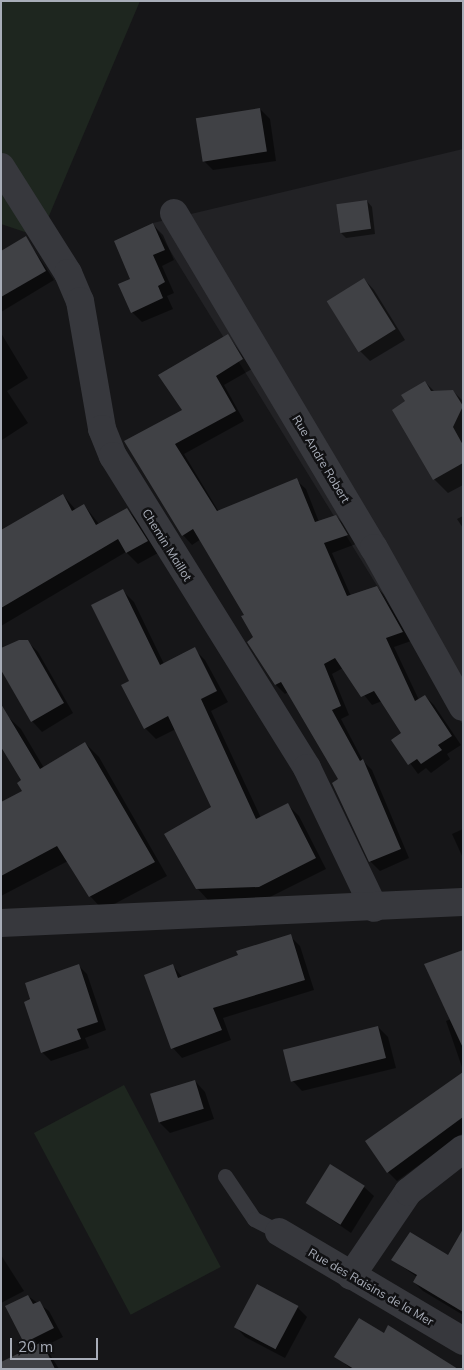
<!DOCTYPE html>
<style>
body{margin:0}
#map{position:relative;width:464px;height:1370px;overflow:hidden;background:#161618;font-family:Mulish,sans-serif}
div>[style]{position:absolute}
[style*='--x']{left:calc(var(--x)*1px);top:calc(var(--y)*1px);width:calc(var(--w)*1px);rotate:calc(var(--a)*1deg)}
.built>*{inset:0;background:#222225}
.green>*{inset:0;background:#1e261f;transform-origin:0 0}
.shadow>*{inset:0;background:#0007}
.building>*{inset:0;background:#404145;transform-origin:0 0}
.service>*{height:15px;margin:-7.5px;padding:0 7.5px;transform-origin:7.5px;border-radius:7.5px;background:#37383d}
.minor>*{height:28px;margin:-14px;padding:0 14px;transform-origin:14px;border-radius:14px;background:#37383d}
span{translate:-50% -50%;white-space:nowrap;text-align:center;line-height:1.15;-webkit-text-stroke:5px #111113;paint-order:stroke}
.street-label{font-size:12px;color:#a8adb8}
.frame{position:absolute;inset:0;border:2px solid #a8adb8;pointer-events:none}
.scale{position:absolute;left:10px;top:1338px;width:88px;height:22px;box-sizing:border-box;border:2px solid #a8adb8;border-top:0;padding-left:6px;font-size:15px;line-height:18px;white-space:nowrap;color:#a8adb8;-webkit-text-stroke:4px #111113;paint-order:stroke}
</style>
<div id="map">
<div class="built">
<i style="clip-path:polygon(463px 149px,463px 725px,153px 223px)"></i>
</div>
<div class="green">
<i style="clip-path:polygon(1px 1px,140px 1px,40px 237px,1px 224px)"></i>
<i style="left:124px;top:1085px;width:206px;height:102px;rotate:62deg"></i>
</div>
<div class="shadow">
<i style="clip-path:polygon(260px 109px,270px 119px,276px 161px,213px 170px,203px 160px)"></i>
<i style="clip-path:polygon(367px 201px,372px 207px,375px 234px,346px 238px,341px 233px)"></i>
<i style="clip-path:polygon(153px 225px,163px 235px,174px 260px,162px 266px,174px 293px,167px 296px,173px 309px,142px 322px,132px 312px,132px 280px)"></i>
<i style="clip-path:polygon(26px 238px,54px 280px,1px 312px,1px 253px)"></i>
<i style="clip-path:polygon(364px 279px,374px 290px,405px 340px,370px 361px,360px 351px)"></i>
<i style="clip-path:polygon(1px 333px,28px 378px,7px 391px,28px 423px,2px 440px)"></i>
<i style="clip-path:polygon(228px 335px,252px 369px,224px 385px,244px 421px,184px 454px,219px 512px,296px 480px,306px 489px,319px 522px,336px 516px,345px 525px,356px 544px,332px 553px,351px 596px,377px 587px,386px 597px,411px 641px,394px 647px,419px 700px,425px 696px,434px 705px,461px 745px,447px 754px,450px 759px,431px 773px,426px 768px,418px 774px,393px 740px,403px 733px,382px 701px,372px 705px,343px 668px,332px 674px,349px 715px,341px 719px,363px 761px,372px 770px,409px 858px,380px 871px,370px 861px,340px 780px,288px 692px,285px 694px,276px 685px,246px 615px,201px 539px,192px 545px,183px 535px,125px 441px,184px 411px)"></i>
<i style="clip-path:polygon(425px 382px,435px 392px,453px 391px,463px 401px,463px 485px,448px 493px,434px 479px,393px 410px,407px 402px)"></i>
<i style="clip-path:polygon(63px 495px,76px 510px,84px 505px,99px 524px,127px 509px,138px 521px,158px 553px,138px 564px,126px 552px,1px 626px,1px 564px)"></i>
<i style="clip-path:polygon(463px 516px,463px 528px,457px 519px)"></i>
<i style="clip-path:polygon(123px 591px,134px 602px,164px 664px,194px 649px,205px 660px,228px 702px,211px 711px,261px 818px,288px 805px,299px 816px,326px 869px,270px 897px,208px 900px,197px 888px,213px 808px,176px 729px,156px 739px,145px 728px,131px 682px)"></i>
<i style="clip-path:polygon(27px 641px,38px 652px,73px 713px,42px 732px,32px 721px)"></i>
<i style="clip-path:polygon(7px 716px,21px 729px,44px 768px,85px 743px,99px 757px,167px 876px,103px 910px,90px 896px,68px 861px,1px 896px,1px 804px,24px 792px)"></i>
<i style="clip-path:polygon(463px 829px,463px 858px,452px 834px)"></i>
<i style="clip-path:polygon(290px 936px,300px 946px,314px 990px,223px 1018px,231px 1040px,182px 1058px,173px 1048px,173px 966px,183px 978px)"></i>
<i style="clip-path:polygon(463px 952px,463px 1070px,446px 1021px,451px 1019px)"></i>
<i style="clip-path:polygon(78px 965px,87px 974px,106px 1030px,85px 1038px,89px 1048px,51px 1061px,42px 1052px,25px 1002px)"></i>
<i style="clip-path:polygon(378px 1027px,388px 1037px,396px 1068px,302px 1091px,292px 1080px)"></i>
<i style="clip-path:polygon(463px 1073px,463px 1133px,397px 1181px,388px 1172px)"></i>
<i style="clip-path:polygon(195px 1081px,205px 1092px,214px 1119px,170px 1133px,160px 1123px)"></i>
<i style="clip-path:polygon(364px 1187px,374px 1196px,351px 1233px,306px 1202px)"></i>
<i style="clip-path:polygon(463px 1232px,463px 1315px,423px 1291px,414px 1282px,417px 1277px,393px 1260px,448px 1256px)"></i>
<i style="clip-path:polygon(1px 1255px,24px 1291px,1px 1303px)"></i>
<i style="clip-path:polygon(28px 1296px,49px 1311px,63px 1337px,45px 1346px,59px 1369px,8px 1369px,31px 1348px,25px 1342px)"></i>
<i style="clip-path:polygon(297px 1307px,307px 1317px,285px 1358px,245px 1337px,235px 1326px)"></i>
<i style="clip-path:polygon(336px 1356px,444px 1369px,351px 1369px)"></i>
</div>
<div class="building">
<i style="left:260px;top:108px;width:44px;height:65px;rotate:81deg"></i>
<i style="left:367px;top:200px;width:29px;height:31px;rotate:82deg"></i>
<i style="clip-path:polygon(153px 223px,165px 250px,153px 255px,165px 282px,158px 286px,163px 298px,131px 313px,118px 284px,130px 279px,114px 241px)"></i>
<i style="clip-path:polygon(26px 236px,46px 271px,1px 297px,1px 251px)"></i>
<i style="left:364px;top:278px;width:60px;height:44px;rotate:58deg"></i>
<i style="clip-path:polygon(228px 334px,243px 359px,216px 376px,236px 411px,175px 444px,217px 511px,297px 478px,315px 522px,336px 515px,348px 535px,324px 543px,347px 596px,377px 586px,403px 632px,386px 638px,415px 701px,425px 695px,452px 736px,438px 745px,442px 750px,421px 764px,417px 759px,408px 765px,391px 740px,401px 733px,374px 691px,361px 697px,335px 658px,324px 664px,341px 706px,332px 710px,360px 761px,363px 759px,401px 849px,369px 862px,332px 783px,338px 779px,281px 682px,275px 685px,247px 642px,253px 637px,241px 616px,244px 615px,193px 529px,182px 536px,124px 441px,182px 410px,158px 375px)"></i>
<i style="clip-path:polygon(425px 381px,431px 391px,453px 390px,463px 406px,453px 427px,463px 445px,463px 463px,433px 480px,392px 410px,405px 401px,401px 395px)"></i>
<i style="clip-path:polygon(63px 494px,72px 511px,84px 504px,96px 525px,127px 508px,148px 541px,126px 553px,118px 539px,1px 608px,1px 530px)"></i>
<i style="clip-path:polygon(123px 589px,160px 665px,195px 647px,217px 691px,201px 699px,256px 819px,288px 803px,316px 858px,259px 887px,196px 889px,164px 834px,211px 807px,168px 716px,144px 729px,121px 685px,129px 681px,91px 605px)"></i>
<i style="clip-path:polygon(19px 640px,28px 640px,64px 703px,31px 722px,1px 670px,1px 648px)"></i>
<i style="clip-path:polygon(1px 704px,40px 769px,85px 742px,155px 862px,89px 897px,57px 846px,1px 876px,1px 802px,22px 791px,17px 783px,21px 780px,1px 747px)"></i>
<i style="clip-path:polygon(291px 934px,305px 980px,213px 1008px,222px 1030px,171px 1049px,144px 975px,173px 964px,178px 978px,238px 955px,236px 951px)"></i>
<i style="clip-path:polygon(463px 950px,463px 1048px,424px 964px)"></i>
<i style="clip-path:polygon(79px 964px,98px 1022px,77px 1029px,81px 1039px,41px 1053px,24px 1002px,30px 999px,25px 983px)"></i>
<i style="left:378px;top:1026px;width:33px;height:98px;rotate:76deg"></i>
<i style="clip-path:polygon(463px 1072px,463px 1117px,387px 1173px,365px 1141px)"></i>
<i style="left:195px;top:1080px;width:30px;height:47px;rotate:73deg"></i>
<i style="left:330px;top:1164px;width:41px;height:46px;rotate:32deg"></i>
<i style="clip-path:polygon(463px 1229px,463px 1312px,413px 1282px,417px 1275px,391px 1260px,410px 1232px,448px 1255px)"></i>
<i style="left:257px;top:1284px;width:47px;height:49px;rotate:28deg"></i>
<i style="clip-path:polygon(28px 1295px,33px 1304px,40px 1301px,54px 1328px,24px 1343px,5px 1306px)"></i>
<i style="clip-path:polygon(359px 1318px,384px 1333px,388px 1325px,458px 1369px,354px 1369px,334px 1357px)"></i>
<i style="clip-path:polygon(42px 1342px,55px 1369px,1px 1369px,1px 1362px)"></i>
</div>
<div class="service">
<i style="--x:225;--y:1176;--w:52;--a:56"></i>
<i style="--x:254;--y:1219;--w:28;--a:27"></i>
</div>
<div class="minor">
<i style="--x:1;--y:167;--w:125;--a:57.7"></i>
<i style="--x:68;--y:273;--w:30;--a:67"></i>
<i style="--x:80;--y:301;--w:130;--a:80.2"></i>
<i style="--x:102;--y:429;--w:29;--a:68"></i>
<i style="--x:113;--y:456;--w:367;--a:58.1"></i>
<i style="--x:307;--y:768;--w:155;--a:64.4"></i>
<i style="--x:174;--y:213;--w:390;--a:59.2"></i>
<i style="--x:374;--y:548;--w:182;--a:60.8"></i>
<i style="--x:1;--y:923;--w:462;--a:-2.6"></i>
<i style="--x:279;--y:1232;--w:214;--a:30.6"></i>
<i style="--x:351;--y:1276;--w:102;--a:-55.8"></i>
<i style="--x:408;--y:1192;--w:70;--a:-38"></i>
</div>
<div class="street-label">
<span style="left:321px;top:459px;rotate:59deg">Rue Andre Robert</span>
<span style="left:167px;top:545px;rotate:58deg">Chemin Maillot</span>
<span style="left:371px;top:1287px;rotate:30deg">Rue des Raisins de la Mer</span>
</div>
<div class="frame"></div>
<div class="scale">20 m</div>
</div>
